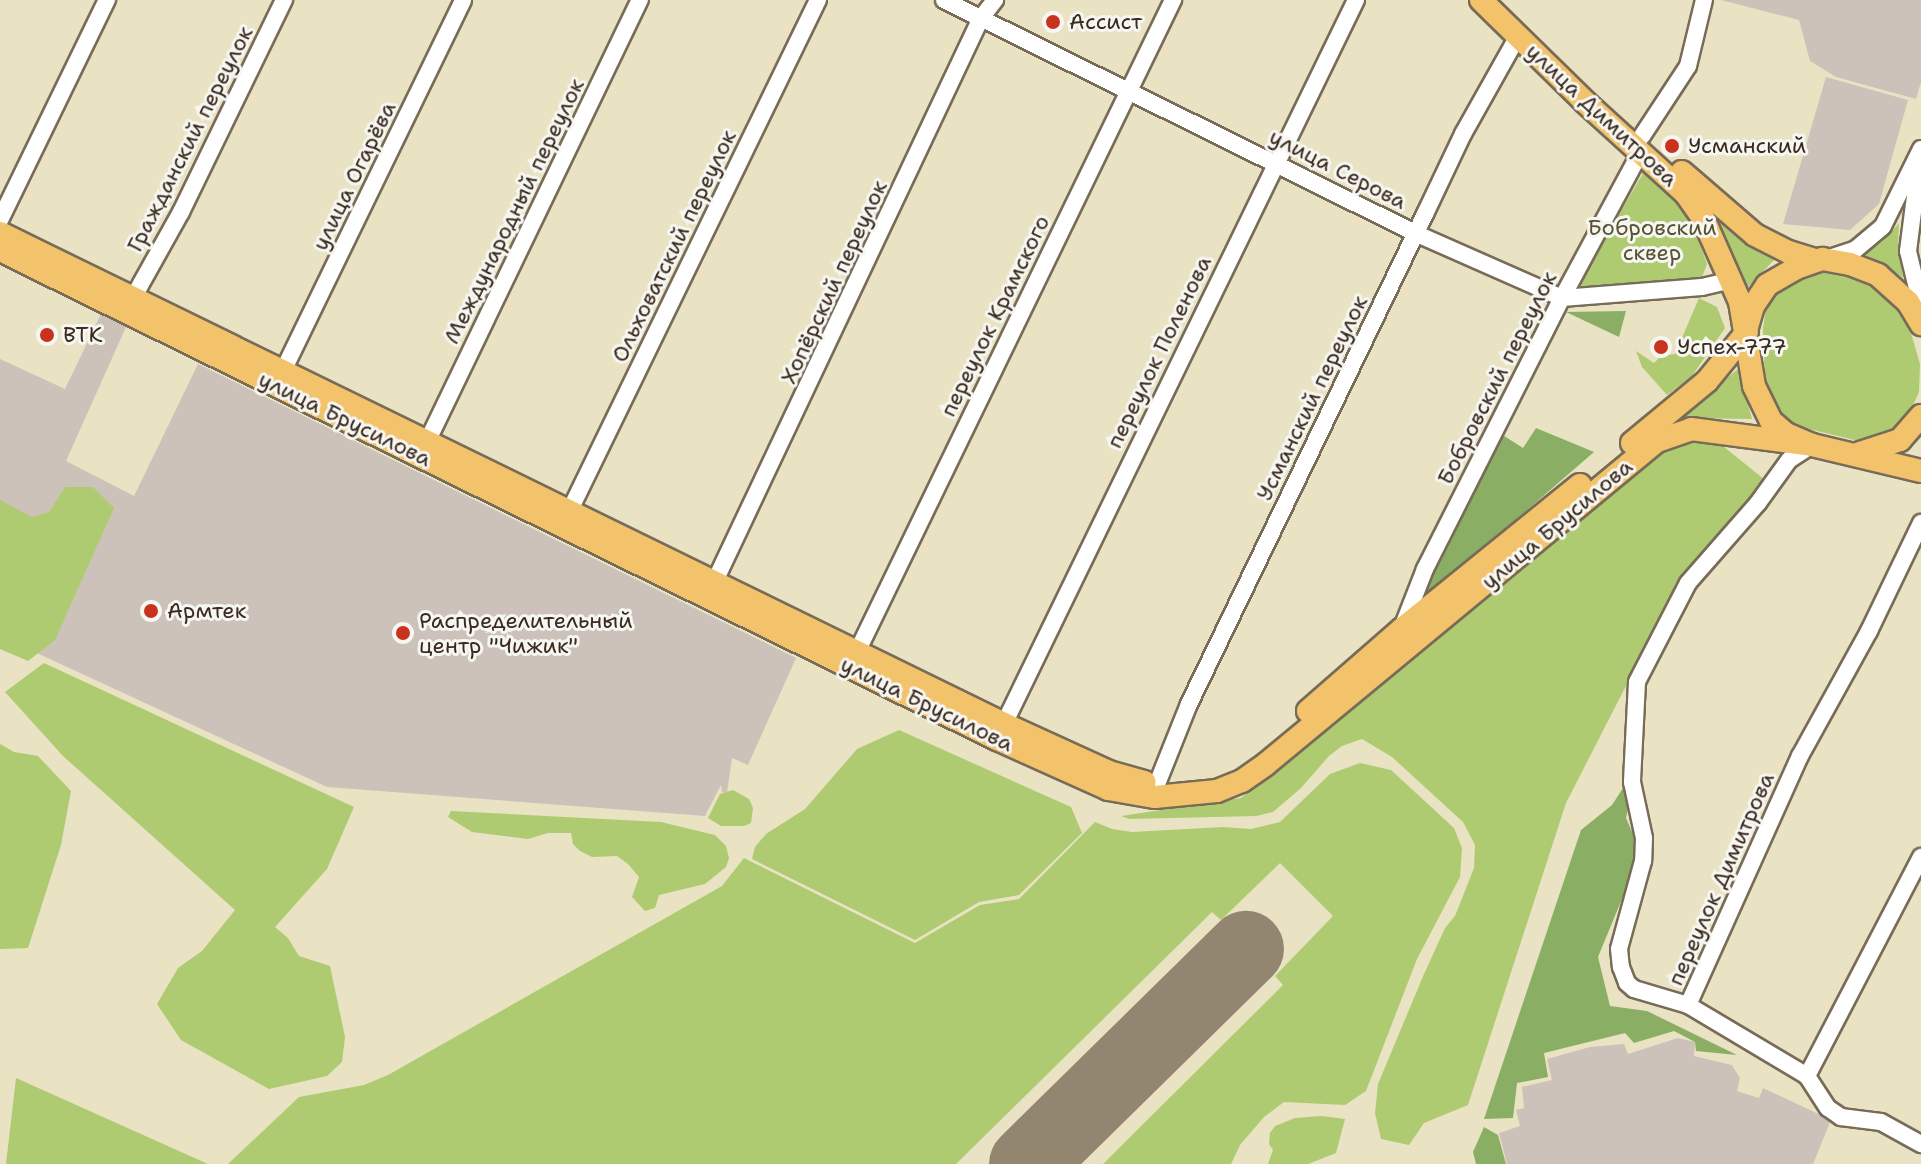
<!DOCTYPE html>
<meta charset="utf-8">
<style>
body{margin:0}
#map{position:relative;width:1921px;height:1164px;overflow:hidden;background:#e9e3c3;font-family:"Shantell Sans",sans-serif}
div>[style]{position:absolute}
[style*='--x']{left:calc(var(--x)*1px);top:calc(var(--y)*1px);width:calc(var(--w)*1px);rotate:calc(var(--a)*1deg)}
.industrial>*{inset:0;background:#ccc2b9}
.green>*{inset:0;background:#aecb72}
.forest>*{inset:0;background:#8aaf64}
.runway>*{height:76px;margin:-38px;padding:0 38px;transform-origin:38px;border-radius:38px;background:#928670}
.roads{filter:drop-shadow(2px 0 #786b58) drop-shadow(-2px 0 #786b58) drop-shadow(0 2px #786b58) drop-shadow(0 -2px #786b58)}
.minor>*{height:16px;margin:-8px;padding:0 8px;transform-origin:8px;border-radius:8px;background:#fff}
.major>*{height:22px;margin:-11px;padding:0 11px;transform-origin:11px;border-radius:11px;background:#f2c36a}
.dots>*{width:22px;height:22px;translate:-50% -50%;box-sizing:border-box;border:4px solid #f6f6f2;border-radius:50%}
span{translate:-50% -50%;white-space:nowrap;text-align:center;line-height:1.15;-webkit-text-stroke:6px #f6f6f2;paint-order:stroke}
.poi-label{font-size:22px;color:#3b2a1e}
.left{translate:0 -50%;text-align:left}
.street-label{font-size:22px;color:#3b2a1e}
.park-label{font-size:22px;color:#585233}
</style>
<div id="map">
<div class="industrial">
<i style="clip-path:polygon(1721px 0,1921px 0,1921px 82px,1916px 99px,1836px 77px,1810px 61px,1799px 20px)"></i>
<i style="clip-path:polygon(1826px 77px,1908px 100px,1879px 204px,1850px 230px,1783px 224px)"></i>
<i style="clip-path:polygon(101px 314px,126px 327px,66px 461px,134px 496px,198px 364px,796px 658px,748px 765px,732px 758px,727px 793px,722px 792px,721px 785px,705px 816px,327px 787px,0 636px,0 359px,65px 389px)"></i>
<i style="clip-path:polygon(1678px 1038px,1695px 1042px,1694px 1056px,1732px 1065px,1740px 1078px,1737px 1091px,1759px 1098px,1763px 1088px,1831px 1120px,1813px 1164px,1507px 1164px,1499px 1133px,1520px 1126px,1516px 1110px,1524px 1108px,1522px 1087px,1552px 1080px,1547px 1059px,1590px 1047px,1624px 1044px,1628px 1054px)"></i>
</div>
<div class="green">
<i style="clip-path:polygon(1645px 170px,1678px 201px,1693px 225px,1707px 264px,1701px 280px,1583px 288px,1579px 282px)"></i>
<i style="clip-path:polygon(1708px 209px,1751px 247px,1775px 259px,1744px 291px)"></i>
<i style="clip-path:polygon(1899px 223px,1898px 248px,1903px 278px,1883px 263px,1863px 254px,1882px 242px)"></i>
<i style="clip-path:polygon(1828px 272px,1857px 277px,1897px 306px,1909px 326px,1920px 364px,1919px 392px,1910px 412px,1894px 430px,1863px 442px,1792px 425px,1780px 417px,1765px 385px,1763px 329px,1766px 306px,1786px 284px,1811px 273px)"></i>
<i style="clip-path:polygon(1699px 298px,1717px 307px,1725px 328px,1692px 376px,1667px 395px,1642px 367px,1636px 351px,1654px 363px,1661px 356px,1675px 354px)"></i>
<i style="clip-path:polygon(1738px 369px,1752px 419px,1689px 418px,1685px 414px,1691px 407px)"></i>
<i style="clip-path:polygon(1713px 438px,1765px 480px,1698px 559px,1672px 596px,1566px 803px,1468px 1105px,1424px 1123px,1409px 1145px,1381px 1139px,1375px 1113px,1378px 1084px,1424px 974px,1445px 928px,1455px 916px,1474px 868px,1475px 845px,1463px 822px,1392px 757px,1362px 739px,1342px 746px,1329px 756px,1301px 788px,1273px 812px,1256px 816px,1129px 819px,1121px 816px,1241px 798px,1665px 448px,1679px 442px)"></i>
<i style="clip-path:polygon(65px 487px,93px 487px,114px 508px,55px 640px,28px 661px,0 649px,0 500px,32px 517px,49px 512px)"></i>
<i style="clip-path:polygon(44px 663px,354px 807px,327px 869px,275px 927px,288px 938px,299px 956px,330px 966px,345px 1037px,342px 1062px,327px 1076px,269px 1089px,181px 1040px,157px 1004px,178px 968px,202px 951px,235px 910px,63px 756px,5px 692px)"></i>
<i style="clip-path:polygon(899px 730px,1071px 807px,1082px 833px,1019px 895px,979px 902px,915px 940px,752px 859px,755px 847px,766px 834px,805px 809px,857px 749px)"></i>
<i style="clip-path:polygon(0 744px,14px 752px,38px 756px,71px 791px,61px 845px,28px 948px,0 949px)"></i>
<i style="clip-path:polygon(1360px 763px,1391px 770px,1454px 828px,1462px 848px,1460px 877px,1417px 959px,1366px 1091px,1345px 1105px,1284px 1102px,1264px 1117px,1240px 1145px,1231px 1164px,1103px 1164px,1283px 985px,1275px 976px,1333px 916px,1280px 863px,1221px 920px,1212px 912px,956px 1164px,228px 1164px,299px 1097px,364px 1085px,388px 1075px,722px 886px,744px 858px,915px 943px,980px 905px,1019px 899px,1095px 822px,1112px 829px,1132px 832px,1223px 827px,1251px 829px,1280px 822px,1330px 774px)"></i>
<i style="clip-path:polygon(733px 790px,749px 799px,753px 808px,751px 823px,744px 826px,721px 826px,708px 818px,720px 794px)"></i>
<i style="clip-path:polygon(451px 811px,661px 822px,715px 835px,726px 846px,729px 858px,726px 867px,705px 884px,659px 895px,655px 908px,645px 911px,632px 897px,639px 877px,628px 864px,617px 856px,592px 857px,580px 851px,573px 844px,571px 833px,548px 833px,528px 839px,472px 832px,448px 817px)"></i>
<i style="clip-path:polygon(16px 1078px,208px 1164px,6px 1164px)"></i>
<i style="clip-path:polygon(1322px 1116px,1345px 1119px,1336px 1153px,1308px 1164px,1268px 1164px,1273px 1150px,1269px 1144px,1270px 1133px,1275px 1126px,1295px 1118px)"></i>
</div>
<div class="forest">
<i style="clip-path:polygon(1626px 311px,1619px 337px,1566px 312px)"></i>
<i style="clip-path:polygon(1536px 428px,1594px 452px,1415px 607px,1498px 432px,1523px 448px)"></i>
<i style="clip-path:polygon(1625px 785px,1631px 795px,1626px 818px,1636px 841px,1638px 860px,1598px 957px,1610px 1006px,1647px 1011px,1737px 1055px,1696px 1051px,1695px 1042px,1674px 1031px,1634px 1043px,1625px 1033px,1544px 1053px,1548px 1077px,1517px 1083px,1513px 1118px,1484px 1119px,1581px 830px,1612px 805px)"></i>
<i style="clip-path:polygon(1484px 1127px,1498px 1135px,1506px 1164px,1476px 1164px,1473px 1152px)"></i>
</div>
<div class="runway">
<i style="--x:1027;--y:1164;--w:307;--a:-44.5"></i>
</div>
<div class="roads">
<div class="minor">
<i style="--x:944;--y:0;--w:528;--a:26.32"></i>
<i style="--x:1417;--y:234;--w:158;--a:23.8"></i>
<i style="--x:1562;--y:298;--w:140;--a:-4.5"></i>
<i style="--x:1702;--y:287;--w:31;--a:-13"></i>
<i style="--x:1642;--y:136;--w:84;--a:-56.7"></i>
<i style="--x:1688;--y:66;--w:68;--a:-76.4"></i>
<i style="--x:1918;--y:173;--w:79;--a:97.3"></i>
<i style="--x:1908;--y:251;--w:56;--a:76.5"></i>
<i style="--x:0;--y:220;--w:245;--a:-64.1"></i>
<i style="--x:1829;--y:258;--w:28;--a:-18"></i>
<i style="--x:1856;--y:249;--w:35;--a:-40"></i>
<i style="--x:1883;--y:226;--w:86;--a:-63.7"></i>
<i style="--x:133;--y:298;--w:98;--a:-60.8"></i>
<i style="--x:181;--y:212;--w:236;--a:-64.1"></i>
<i style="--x:283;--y:371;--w:412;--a:-64.1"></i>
<i style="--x:427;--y:442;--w:491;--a:-64.3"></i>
<i style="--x:1812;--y:445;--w:27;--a:147"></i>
<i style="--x:1789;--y:460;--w:53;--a:125.8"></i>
<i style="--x:1758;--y:503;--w:106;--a:131.2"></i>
<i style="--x:1688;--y:583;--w:111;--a:117.3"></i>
<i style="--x:1637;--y:682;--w:100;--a:92.9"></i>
<i style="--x:1632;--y:782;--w:57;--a:77.9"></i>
<i style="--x:1644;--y:838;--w:23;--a:92"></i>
<i style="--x:1643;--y:861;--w:91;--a:105.3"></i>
<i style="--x:1619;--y:949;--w:18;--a:84"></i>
<i style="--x:1621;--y:967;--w:17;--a:69"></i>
<i style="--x:1627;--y:983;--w:9;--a:41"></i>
<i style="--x:1634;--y:989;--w:56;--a:16.5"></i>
<i style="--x:1688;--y:1005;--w:139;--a:30.8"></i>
<i style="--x:1807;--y:1076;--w:38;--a:57"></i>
<i style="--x:1828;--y:1108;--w:16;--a:35"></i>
<i style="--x:1841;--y:1117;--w:40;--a:7.1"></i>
<i style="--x:1881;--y:1122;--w:46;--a:28.8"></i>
<i style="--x:570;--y:510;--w:567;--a:-64.07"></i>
<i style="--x:714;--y:583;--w:625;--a:-64.71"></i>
<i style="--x:981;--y:18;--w:23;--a:-52"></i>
<i style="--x:1402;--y:628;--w:63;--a:-68.7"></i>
<i style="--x:1425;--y:569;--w:304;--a:-63.2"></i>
<i style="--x:1562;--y:298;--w:167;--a:-61.7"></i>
<i style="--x:857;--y:652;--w:725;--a:-64.14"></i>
<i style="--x:1004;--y:724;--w:805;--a:-64.07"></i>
<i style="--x:1157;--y:784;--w:86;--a:-68.2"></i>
<i style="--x:1189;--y:704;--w:544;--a:-64.28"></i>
<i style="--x:1425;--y:214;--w:89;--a:-64.6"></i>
<i style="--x:1463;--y:134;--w:112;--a:-60.7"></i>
<i style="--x:1688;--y:1005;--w:273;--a:-65.8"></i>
<i style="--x:1800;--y:756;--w:143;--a:-61.1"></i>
<i style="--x:1869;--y:631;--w:120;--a:-64.3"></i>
<i style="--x:1807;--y:1076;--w:247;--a:-62.5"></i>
</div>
<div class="major">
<i style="--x:1481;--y:0;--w:146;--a:44.4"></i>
<i style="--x:1585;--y:102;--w:137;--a:42.3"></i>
<i style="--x:1686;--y:194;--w:29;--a:55"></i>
<i style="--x:1703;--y:218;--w:92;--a:66.2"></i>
<i style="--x:1740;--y:302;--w:85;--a:80.5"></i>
<i style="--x:1754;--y:386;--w:39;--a:64"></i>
<i style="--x:1771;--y:421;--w:20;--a:41"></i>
<i style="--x:1786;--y:434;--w:28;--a:23"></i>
<i style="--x:1812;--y:445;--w:112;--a:13.4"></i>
<i style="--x:1682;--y:172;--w:96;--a:40.8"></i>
<i style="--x:1755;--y:235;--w:38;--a:27"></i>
<i style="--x:1789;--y:252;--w:28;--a:17"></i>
<i style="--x:0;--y:233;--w:1118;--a:26.06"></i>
<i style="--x:1004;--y:724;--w:115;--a:24.6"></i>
<i style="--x:1109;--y:772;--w:37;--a:16"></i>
<i style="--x:0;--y:250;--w:1110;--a:26.13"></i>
<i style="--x:997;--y:739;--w:122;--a:24.2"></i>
<i style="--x:1108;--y:789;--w:48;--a:9.7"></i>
<i style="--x:1155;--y:797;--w:62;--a:-5.5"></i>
<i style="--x:1217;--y:791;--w:27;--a:-22"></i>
<i style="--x:1242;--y:781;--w:29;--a:-35"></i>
<i style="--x:1266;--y:764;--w:507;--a:-39.56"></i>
<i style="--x:1657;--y:441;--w:36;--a:-19"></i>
<i style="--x:1691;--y:429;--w:122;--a:7.5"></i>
<i style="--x:1747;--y:327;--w:22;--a:-74"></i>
<i style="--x:1753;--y:306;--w:25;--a:-56"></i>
<i style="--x:1767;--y:285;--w:34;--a:-30"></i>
<i style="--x:1796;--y:268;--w:28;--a:-19"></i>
<i style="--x:1822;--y:259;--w:28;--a:10"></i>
<i style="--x:1850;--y:264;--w:30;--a:21"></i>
<i style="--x:1878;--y:275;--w:40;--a:42"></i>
<i style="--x:1908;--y:302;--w:26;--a:59"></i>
<i style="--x:1632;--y:443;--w:97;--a:-39.6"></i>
<i style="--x:1707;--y:381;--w:63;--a:-50.8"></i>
<i style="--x:1860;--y:453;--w:42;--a:-18"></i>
<i style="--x:1900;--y:440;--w:32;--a:-49"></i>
<i style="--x:1308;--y:711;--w:125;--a:-41.1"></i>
<i style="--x:1402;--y:629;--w:229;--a:-39"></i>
</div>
</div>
<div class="dots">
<i style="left:1053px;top:22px;background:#c8321e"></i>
<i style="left:1672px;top:146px;background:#c8321e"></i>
<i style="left:47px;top:335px;background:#c8321e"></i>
<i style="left:1661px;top:347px;background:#c8321e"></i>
<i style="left:151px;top:611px;background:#c8321e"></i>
<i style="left:403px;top:633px;background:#c8321e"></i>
</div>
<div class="poi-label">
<span class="left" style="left:1069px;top:22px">Ассист</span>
<span class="left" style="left:1688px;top:146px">Усманский</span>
<span class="left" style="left:63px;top:335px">ВТК</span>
<span class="left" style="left:1677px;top:347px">Успех-777</span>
<span class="left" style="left:167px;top:611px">Армтек</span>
<span class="left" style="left:419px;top:633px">Распределительный<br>центр "Чижик"</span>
</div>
<div class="street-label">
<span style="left:1602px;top:115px;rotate:43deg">улица Димитрова</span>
<span style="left:190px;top:139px;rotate:-63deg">Гражданский переулок</span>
<span style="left:1338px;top:169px;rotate:27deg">улица Серова</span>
<span style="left:354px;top:176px;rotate:-64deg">улица Огарёва</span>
<span style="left:514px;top:211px;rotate:-64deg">Международный переулок</span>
<span style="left:674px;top:246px;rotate:-64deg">Ольховатский переулок</span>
<span style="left:834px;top:282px;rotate:-65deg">Хопёрский переулок</span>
<span style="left:995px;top:316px;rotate:-64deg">переулок Крамского</span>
<span style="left:1159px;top:352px;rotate:-64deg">переулок Поленова</span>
<span style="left:1497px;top:378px;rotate:-63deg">Бобровский переулок</span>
<span style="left:1312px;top:398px;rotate:-64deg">Усманский переулок</span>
<span style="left:345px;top:419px;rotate:26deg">улица Брусилова</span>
<span style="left:1557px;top:524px;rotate:-40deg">улица Брусилова</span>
<span style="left:927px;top:704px;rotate:26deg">улица Брусилова</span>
<span style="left:1721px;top:879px;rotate:-66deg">переулок Димитрова</span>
</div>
<div class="park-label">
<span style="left:1652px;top:240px">Бобровский<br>сквер</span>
</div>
</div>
